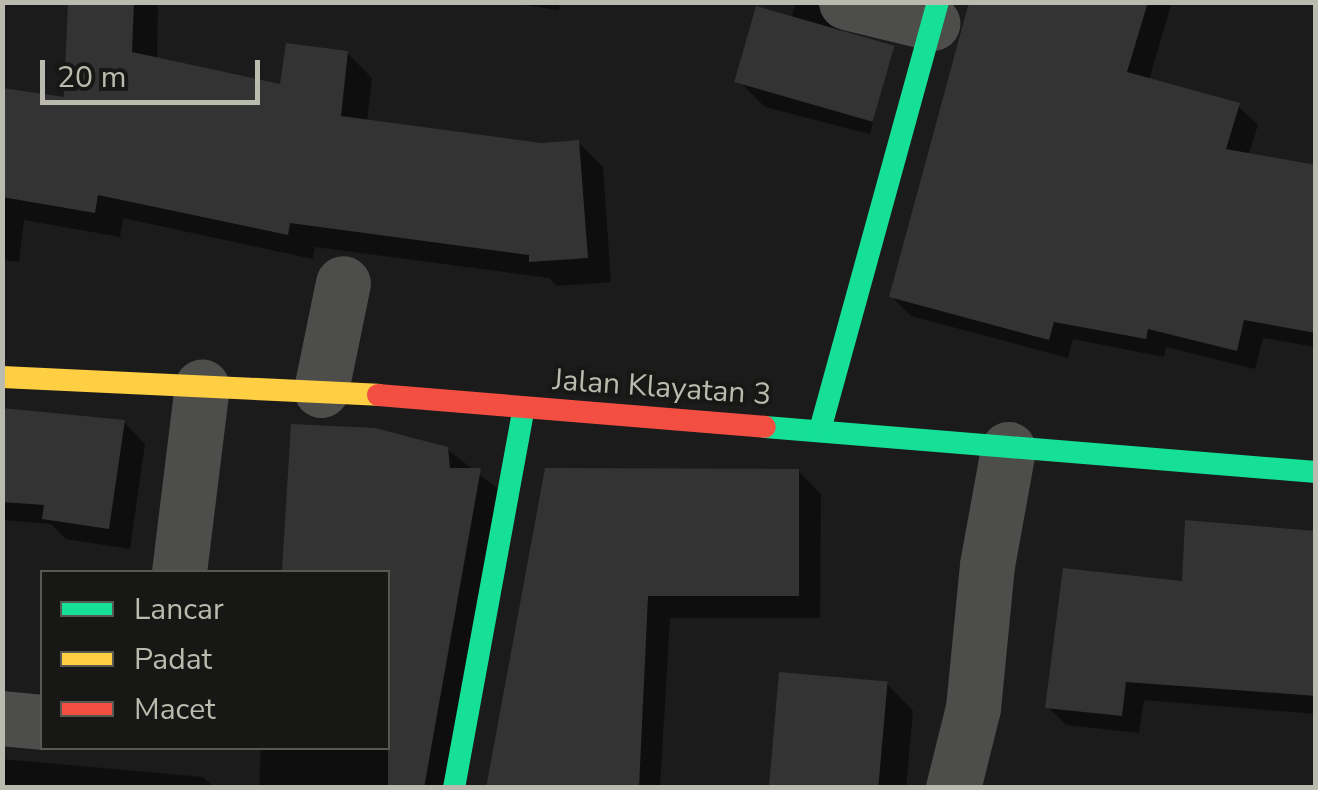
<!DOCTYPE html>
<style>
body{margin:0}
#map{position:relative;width:1318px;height:790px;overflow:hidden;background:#1b1b1b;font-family:"Nunito Sans",sans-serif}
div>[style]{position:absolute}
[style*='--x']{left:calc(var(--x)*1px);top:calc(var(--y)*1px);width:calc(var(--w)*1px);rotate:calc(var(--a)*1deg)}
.shadow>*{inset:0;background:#0007}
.building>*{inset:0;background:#333;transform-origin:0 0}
.street>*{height:55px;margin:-27.5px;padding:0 27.5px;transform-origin:27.5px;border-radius:27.5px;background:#4d4d4b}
.fast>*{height:22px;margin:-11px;padding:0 11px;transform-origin:11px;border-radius:11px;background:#16e098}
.slow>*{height:22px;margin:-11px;padding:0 11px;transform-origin:11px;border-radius:11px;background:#ffcf43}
.jam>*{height:22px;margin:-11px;padding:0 11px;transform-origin:11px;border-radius:11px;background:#f24e42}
span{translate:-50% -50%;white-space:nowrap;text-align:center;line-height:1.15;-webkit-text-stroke:8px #171715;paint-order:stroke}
.street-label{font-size:30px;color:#babaae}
.frame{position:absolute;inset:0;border:5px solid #babaae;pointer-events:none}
.legend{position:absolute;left:40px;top:570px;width:350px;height:180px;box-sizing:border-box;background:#171715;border:2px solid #585852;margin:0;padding:12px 18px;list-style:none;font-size:30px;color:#babaae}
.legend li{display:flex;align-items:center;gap:20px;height:50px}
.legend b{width:50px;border:2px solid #585852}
.scale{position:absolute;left:40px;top:60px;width:220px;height:45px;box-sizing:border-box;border:5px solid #babaae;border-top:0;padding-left:12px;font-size:30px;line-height:35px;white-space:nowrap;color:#babaae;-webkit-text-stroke:8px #171715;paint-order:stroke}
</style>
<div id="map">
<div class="shadow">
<i style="clip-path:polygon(71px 2px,158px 2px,157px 60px,283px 87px,347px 53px,372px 78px,367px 122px,540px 145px,578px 142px,603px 167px,611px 282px,557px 286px,549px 278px,315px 247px,313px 259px,123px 218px,120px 237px,24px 220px,19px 262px,2px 260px,2px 91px,67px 100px)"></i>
<i style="clip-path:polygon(500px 2px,560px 2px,559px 10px)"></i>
<i style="clip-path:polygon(795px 2px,859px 2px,840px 23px,844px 35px,887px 67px,870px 134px,765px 107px,739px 81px,792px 18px)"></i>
<i style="clip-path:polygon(976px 2px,1172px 2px,1149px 80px,1238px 106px,1258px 125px,1248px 156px,1316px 168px,1316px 347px,1263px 338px,1255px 369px,1166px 347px,1164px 357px,1073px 339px,1068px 358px,911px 316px,892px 297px)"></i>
<i style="clip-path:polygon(2px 410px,124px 422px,145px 444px,130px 549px,66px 539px,51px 524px,2px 520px)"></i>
<i style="clip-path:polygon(447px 449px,503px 493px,448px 788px,259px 788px,261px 748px,388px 748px,388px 572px,285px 569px)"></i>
<i style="clip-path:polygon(547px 471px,798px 471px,821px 494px,820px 618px,670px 618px,660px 788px,488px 788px)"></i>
<i style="clip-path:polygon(1316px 534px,1316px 714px,1144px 700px,1139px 733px,1066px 725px,1048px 707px,1184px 584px)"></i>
<i style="clip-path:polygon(887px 684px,913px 711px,906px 788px,770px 788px)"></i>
<i style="clip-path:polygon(2px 759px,203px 777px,214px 788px,2px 788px)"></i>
</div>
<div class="building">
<i style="clip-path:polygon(68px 2px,134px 2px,132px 52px,280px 84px,286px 43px,348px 51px,341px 116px,541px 143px,579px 140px,588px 258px,529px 262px,529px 255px,290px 223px,288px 235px,98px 195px,95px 213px,2px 197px,2px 88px,64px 97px)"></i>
<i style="clip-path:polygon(969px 2px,1148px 2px,1127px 72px,1240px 103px,1226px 149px,1316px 165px,1316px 333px,1244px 320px,1237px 351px,1148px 329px,1146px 339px,1054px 322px,1049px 340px,889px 297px)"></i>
<i style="left:756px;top:6px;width:144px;height:79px;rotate:16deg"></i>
<i style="clip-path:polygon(2px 408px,125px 420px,109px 529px,42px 519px,44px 505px,2px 502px)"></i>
<i style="clip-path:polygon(291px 424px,375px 428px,448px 447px,450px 468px,481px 468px,424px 788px,388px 788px,388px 572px,282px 570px)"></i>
<i style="clip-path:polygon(545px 468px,799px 469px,799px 596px,648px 596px,639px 788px,486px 788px)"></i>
<i style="clip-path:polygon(1185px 520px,1316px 531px,1316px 696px,1126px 682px,1122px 716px,1045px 708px,1063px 568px,1182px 581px)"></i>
<i style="left:779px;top:672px;width:109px;height:117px;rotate:5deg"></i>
</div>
<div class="street">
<i style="--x:846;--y:2;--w:89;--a:13.7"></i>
<i style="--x:321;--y:390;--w:109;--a:-78.4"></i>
<i style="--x:179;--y:572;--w:187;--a:-83"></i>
<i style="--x:2;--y:718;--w:40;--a:5.7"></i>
<i style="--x:953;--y:788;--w:82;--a:-76"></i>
<i style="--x:973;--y:708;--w:144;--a:-84.4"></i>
<i style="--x:987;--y:565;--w:118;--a:-79.7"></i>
</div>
<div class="fast">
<i style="--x:765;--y:427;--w:553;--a:4.67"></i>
<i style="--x:820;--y:430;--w:444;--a:-74.6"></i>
<i style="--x:454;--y:788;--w:386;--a:-79.6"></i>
</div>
<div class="slow">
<i style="--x:2;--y:377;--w:376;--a:2.7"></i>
</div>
<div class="jam">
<i style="--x:378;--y:395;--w:388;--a:4.7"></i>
</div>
<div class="street-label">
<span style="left:662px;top:388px;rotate:4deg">Jalan Klayatan 3</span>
</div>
<div class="frame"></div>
<ul class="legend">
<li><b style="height:12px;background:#16e098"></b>Lancar</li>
<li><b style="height:12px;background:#ffcf43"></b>Padat</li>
<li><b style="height:12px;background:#f24e42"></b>Macet</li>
</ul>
<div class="scale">20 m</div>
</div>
